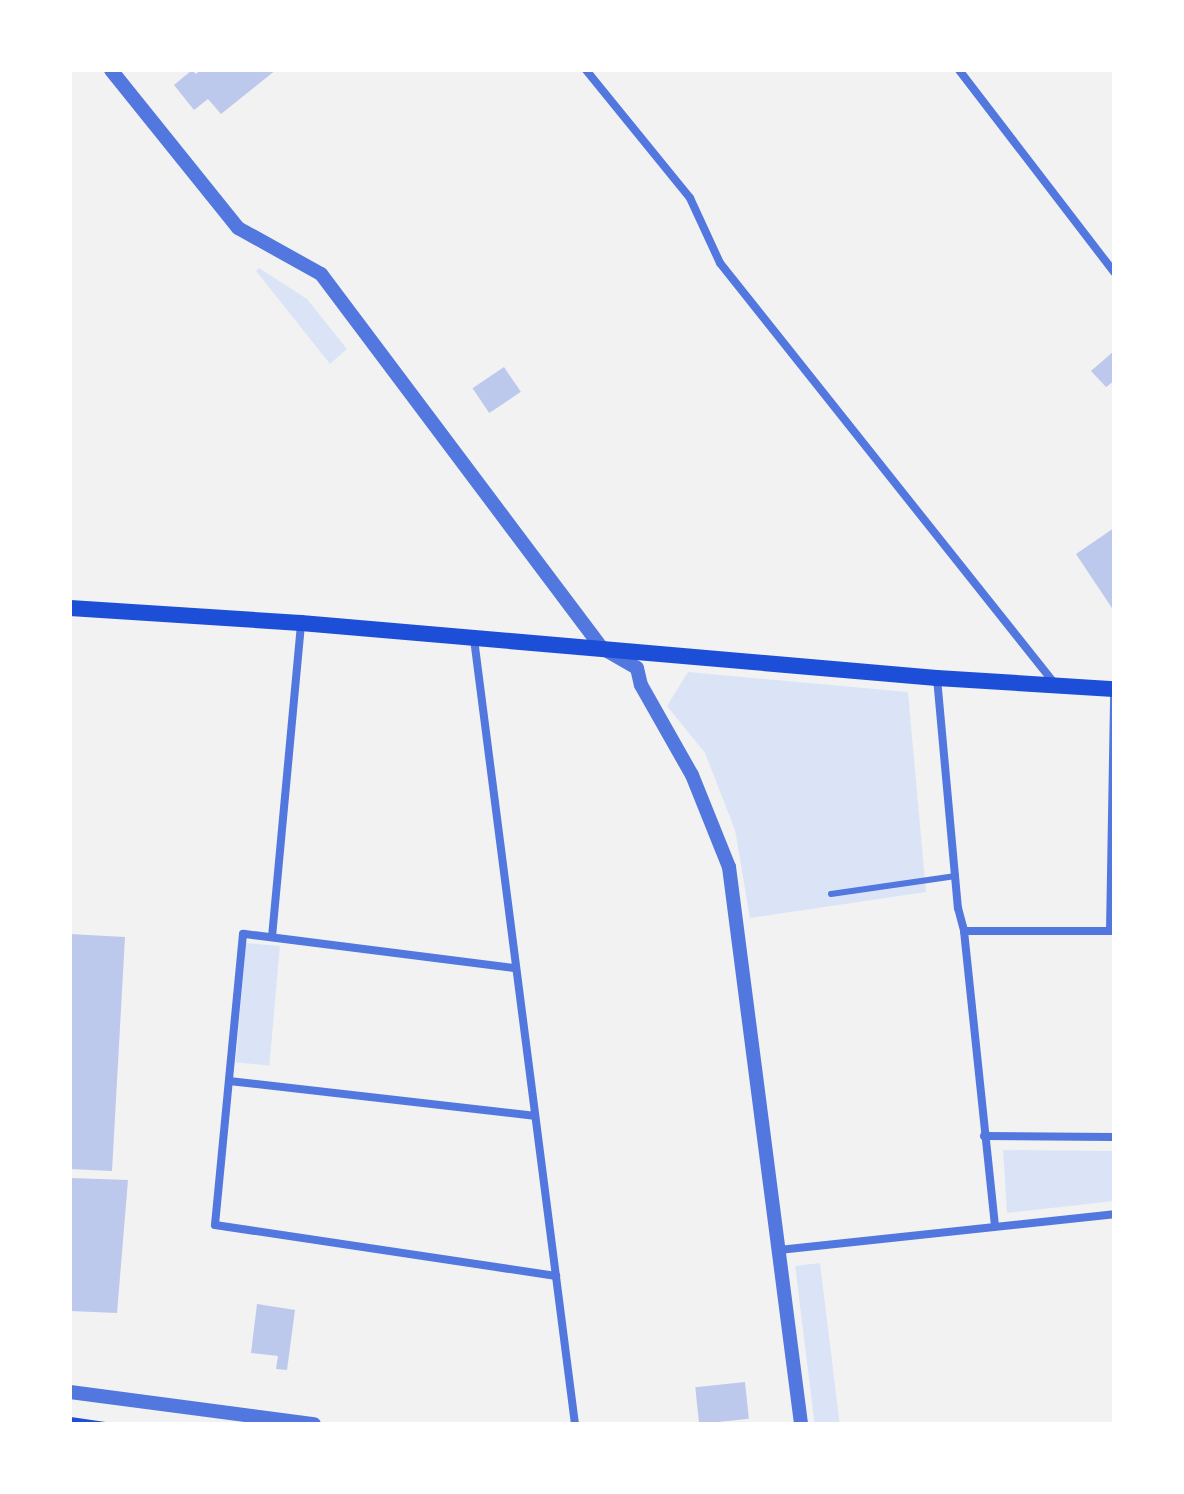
<!DOCTYPE html>
<style>
body{margin:0}
#map{position:relative;width:1184px;height:1494px;overflow:hidden;background:#f2f2f2;font-family:"Space Grotesk",sans-serif}
div>[style]{position:absolute}
[style*='--x']{left:calc(var(--x)*1px);top:calc(var(--y)*1px);width:calc(var(--w)*1px);rotate:calc(var(--a)*1deg)}
.green>*{inset:0;background:#dbe4f7;transform-origin:0 0}
.building>*{inset:0;background:#bdc9ec;transform-origin:0 0}
.path>*{height:5px;margin:-2.5px;padding:0 2.5px;transform-origin:2.5px;border-radius:2.5px;background:#1d4ed8}
.service>*{height:6px;margin:-3px;padding:0 3px;transform-origin:3px;border-radius:3px;background:#5277de}
.minor>*{height:8px;margin:-4px;padding:0 4px;transform-origin:4px;border-radius:4px;background:#5277de}
.tertiary>*{height:14px;margin:-7px;padding:0 7px;transform-origin:7px;border-radius:7px;background:#5277de}
.secondary>*{height:16px;margin:-8px;padding:0 8px;transform-origin:8px;border-radius:8px;background:#1d4ed8}
span{translate:-50% -50%;white-space:nowrap;text-align:center;line-height:1.15;-webkit-text-stroke:8px #fff;paint-order:stroke}
.frame{position:absolute;inset:0;border:72px solid #fff;pointer-events:none}
</style>
<div id="map">
<div class="green">
<i style="clip-path:polygon(259px 268px,307px 299px,347px 349px,330px 364px,256px 271px)"></i>
<i style="clip-path:polygon(688px 672px,908px 692px,926px 892px,750px 918px,735px 830px,705px 753px,667px 706px)"></i>
<i style="left:246px;top:943px;width:34px;height:120px;rotate:5deg"></i>
<i style="clip-path:polygon(1003px 1150px,1114px 1151px,1114px 1201px,1007px 1213px)"></i>
<i style="left:820px;top:1263px;width:162px;height:25px;rotate:83deg"></i>
</div>
<div class="building">
<i style="clip-path:polygon(192px 70px,196px 74px,201px 70px,276px 70px,221px 114px,208px 99px,194px 110px,174px 85px)"></i>
<i style="clip-path:polygon(1114px 351px,1114px 381px,1106px 387px,1091px 371px)"></i>
<i style="left:504px;top:367px;width:30px;height:38px;rotate:56deg"></i>
<i style="clip-path:polygon(1114px 528px,1114px 611px,1076px 554px)"></i>
<i style="clip-path:polygon(70px 934px,125px 937px,112px 1171px,70px 1169px)"></i>
<i style="clip-path:polygon(70px 1178px,128px 1180px,117px 1313px,70px 1311px)"></i>
<i style="clip-path:polygon(257px 1304px,295px 1310px,287px 1370px,276px 1369px,278px 1356px,251px 1353px)"></i>
<i style="left:745px;top:1382px;width:37px;height:50px;rotate:84deg"></i>
</div>
<div class="path">
<i style="--x:70;--y:1419;--w:35;--a:8"></i>
</div>
<div class="service">
<i style="--x:831;--y:894;--w:126;--a:-8.2"></i>
</div>
<div class="minor">
<i style="--x:586;--y:70;--w:165;--a:50.9"></i>
<i style="--x:690;--y:198;--w:72;--a:65.2"></i>
<i style="--x:720;--y:263;--w:538;--a:51.49"></i>
<i style="--x:959;--y:70;--w:255;--a:52.5"></i>
<i style="--x:474;--y:639;--w:791;--a:82.67"></i>
<i style="--x:937;--y:678;--w:231;--a:84.8"></i>
<i style="--x:958;--y:908;--w:24;--a:75"></i>
<i style="--x:964;--y:931;--w:297;--a:84"></i>
<i style="--x:964;--y:931;--w:149;--a:0"></i>
<i style="--x:1110;--y:931;--w:236;--a:-89"></i>
<i style="--x:272;--y:937;--w:314;--a:-84.7"></i>
<i style="--x:514;--y:968;--w:273;--a:-172.8"></i>
<i style="--x:243;--y:934;--w:292;--a:95.5"></i>
<i style="--x:215;--y:1225;--w:345;--a:8.5"></i>
<i style="--x:229;--y:1081;--w:307;--a:6.5"></i>
<i style="--x:984;--y:1136;--w:130;--a:0.4"></i>
<i style="--x:779;--y:1250;--w:337;--a:-6.1"></i>
</div>
<div class="tertiary">
<i style="--x:111;--y:70;--w:203;--a:51.2"></i>
<i style="--x:238;--y:228;--w:95;--a:29"></i>
<i style="--x:321;--y:274;--w:468;--a:53.1"></i>
<i style="--x:602;--y:648;--w:40;--a:29.7"></i>
<i style="--x:637;--y:668;--w:17;--a:77"></i>
<i style="--x:641;--y:685;--w:103;--a:60.5"></i>
<i style="--x:692;--y:775;--w:99;--a:68.1"></i>
<i style="--x:729;--y:867;--w:562;--a:82.63"></i>
<i style="--x:70;--y:1392;--w:246;--a:7.5"></i>
</div>
<div class="secondary">
<i style="--x:70;--y:608;--w:231;--a:3.7"></i>
<i style="--x:301;--y:623;--w:638;--a:4.94"></i>
<i style="--x:937;--y:678;--w:177;--a:3.6"></i>
</div>
<div class="frame"></div>
</div>
